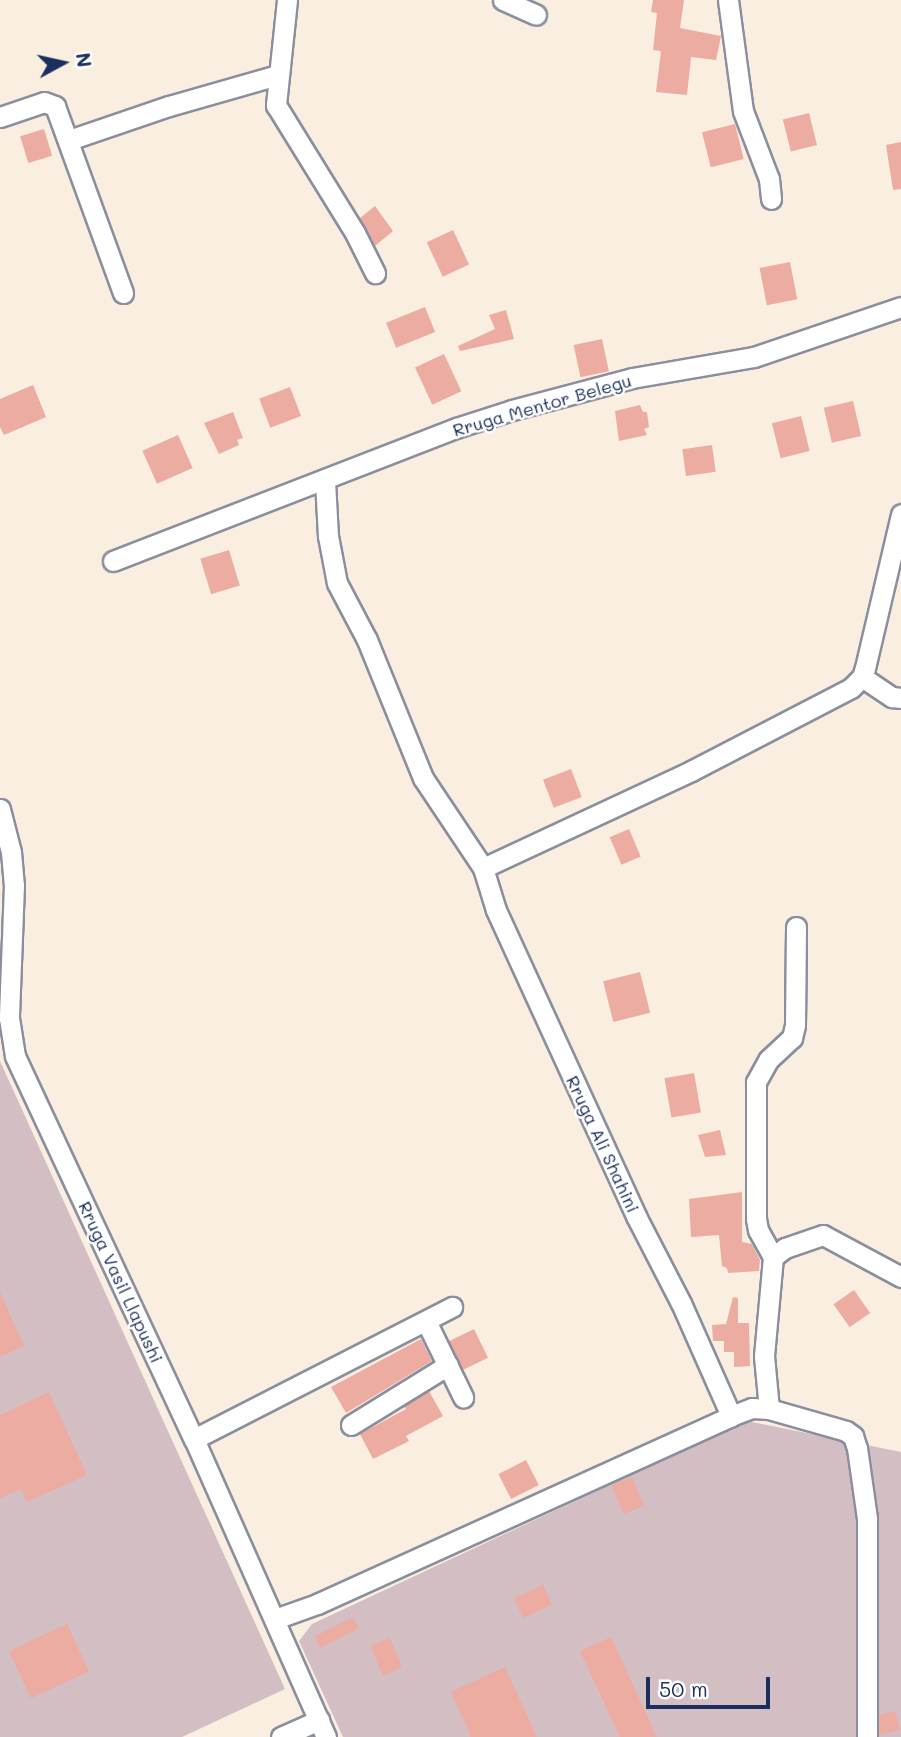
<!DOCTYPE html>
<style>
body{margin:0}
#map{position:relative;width:901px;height:1737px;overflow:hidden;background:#f9eedf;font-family:Mali,sans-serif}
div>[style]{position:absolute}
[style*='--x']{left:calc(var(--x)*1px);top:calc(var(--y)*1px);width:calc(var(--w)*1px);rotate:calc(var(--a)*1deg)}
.industrial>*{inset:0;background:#d2bec3}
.building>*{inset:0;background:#edaca1;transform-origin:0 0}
.roads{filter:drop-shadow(2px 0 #8a8e9e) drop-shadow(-2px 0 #8a8e9e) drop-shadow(0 2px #8a8e9e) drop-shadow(0 -2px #8a8e9e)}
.street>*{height:19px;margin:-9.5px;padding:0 9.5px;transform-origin:9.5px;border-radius:9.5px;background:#fff}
span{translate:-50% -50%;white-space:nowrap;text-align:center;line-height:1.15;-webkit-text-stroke:5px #fff;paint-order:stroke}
.street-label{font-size:18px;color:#1b2f5e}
.north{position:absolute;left:28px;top:28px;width:70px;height:70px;-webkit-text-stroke:5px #fff;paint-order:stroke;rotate:82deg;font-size:19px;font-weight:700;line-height:28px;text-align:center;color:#1b2f5e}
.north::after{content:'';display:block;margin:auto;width:24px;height:32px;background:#1b2f5e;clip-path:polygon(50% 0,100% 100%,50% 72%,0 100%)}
.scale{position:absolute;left:646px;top:1677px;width:124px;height:32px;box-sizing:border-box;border:4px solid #1b2f5e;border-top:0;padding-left:9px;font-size:21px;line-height:24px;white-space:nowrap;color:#1b2f5e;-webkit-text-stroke:5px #fff;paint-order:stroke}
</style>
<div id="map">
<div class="industrial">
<i style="clip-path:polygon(0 1061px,285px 1689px,182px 1737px,0 1737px)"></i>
<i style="clip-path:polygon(747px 1421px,901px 1452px,901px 1737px,343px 1737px,299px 1641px,312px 1624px)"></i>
</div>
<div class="building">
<i style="clip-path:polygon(653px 0,684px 0,680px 28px,721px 36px,716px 60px,691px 57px,687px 95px,656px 92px,661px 51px,653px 50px,657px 13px,651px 12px)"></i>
<i style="left:809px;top:113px;width:33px;height:27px;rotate:76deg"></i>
<i style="left:735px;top:124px;width:36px;height:34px;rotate:76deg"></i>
<i style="left:44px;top:129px;width:28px;height:25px;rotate:73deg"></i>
<i style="clip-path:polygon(901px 142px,901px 189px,893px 190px,886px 145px)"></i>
<i style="clip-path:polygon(375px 206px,393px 231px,375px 246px,360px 218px)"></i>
<i style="left:453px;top:230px;width:38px;height:29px;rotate:65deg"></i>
<i style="left:790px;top:262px;width:38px;height:31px;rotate:79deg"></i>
<i style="left:425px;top:307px;width:27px;height:42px;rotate:68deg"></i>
<i style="clip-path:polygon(506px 310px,514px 339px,460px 351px,458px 346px,495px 329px,489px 315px)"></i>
<i style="left:602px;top:339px;width:33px;height:29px;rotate:78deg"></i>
<i style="left:444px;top:354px;width:41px;height:32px;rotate:65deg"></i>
<i style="clip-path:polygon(33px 385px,46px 417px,4px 435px,0 427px,0 399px)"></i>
<i style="left:290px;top:387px;width:31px;height:33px;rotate:69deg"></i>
<i style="left:853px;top:401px;width:36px;height:30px;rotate:77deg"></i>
<i style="clip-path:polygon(640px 405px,643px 412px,647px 412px,649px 427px,644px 429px,647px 435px,619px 441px,615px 411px)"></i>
<i style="clip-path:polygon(233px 412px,243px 438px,237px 440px,239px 445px,219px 454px,204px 423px)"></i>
<i style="left:801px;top:416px;width:36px;height:30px;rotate:76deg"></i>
<i style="left:178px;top:435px;width:36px;height:39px;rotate:66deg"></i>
<i style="left:712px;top:445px;width:27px;height:30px;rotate:82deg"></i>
<i style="left:229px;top:550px;width:37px;height:30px;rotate:73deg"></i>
<i style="left:571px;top:769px;width:30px;height:30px;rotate:69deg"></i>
<i style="left:629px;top:829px;width:30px;height:21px;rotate:67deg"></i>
<i style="left:640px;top:972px;width:42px;height:38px;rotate:76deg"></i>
<i style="left:694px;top:1073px;width:40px;height:30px;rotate:80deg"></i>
<i style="clip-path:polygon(720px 1130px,726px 1155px,705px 1157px,698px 1135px)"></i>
<i style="clip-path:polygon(742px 1192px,742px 1242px,752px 1244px,760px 1260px,759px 1271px,728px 1273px,727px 1268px,722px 1266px,719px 1235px,691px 1237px,689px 1199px)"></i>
<i style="left:854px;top:1290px;width:28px;height:25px;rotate:55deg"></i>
<i style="clip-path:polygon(0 1292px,24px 1346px,0 1357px)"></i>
<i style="clip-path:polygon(733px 1297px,738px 1298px,738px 1323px,749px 1323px,750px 1366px,734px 1367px,734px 1352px,724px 1352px,724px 1341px,713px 1341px,712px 1325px,726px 1324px)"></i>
<i style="left:474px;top:1329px;width:32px;height:28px;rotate:64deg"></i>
<i style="clip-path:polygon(421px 1339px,432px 1361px,346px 1413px,331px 1387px)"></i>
<i style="clip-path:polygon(429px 1391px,443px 1416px,406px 1436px,409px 1441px,373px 1459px,360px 1434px,406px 1409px,404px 1406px)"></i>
<i style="clip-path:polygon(49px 1392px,87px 1475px,27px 1502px,21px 1489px,0 1498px,0 1415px)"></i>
<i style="left:526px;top:1460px;width:28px;height:31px;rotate:63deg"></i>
<i style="left:632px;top:1477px;width:31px;height:22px;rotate:68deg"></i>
<i style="left:543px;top:1585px;width:22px;height:32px;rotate:66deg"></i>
<i style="left:353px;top:1617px;width:13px;height:43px;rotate:63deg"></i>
<i style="left:67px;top:1624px;width:52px;height:64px;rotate:65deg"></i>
<i style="clip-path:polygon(611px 1637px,657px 1737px,620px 1737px,580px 1651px)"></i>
<i style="left:390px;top:1638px;width:32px;height:21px;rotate:68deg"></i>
<i style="clip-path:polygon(505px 1667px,537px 1737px,471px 1737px,451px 1692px)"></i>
<i style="clip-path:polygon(895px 1711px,900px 1730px,879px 1735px,879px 1715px)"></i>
</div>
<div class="roads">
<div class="street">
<i style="--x:287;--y:0;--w:106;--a:96"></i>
<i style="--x:276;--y:105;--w:150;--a:58.3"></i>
<i style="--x:355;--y:233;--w:45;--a:63.4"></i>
<i style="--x:503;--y:0;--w:36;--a:24"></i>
<i style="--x:728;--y:0;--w:112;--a:82.3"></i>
<i style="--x:743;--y:111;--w:73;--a:69.1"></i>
<i style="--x:769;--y:179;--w:20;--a:84"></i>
<i style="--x:0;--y:117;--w:46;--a:-18.8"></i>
<i style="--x:44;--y:102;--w:12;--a:20"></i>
<i style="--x:55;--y:106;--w:199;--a:70"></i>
<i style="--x:69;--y:140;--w:106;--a:-18.8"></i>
<i style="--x:169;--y:106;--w:112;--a:-16"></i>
<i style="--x:325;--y:481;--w:55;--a:86.9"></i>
<i style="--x:328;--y:536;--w:48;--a:79.2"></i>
<i style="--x:337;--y:583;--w:64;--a:62.2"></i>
<i style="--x:367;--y:640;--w:149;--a:67.9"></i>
<i style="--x:423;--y:778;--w:108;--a:56.3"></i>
<i style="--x:483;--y:868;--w:44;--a:72.8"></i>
<i style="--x:496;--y:910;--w:337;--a:65.4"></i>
<i style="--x:636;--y:1216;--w:98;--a:62.7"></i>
<i style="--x:681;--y:1303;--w:124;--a:66.1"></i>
<i style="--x:113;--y:561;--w:368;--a:-21.2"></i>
<i style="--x:456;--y:428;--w:59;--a:-17.8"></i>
<i style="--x:512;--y:410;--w:124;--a:-14.9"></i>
<i style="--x:632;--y:378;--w:124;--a:-9.8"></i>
<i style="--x:754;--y:357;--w:155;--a:-18.8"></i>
<i style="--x:862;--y:677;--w:36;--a:34"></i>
<i style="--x:892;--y:697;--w:9;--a:6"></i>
<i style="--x:0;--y:809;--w:44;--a:75.7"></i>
<i style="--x:11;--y:852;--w:33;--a:85"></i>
<i style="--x:14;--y:885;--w:133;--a:92.2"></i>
<i style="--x:9;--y:1018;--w:38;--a:81"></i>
<i style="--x:15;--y:1056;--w:423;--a:65"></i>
<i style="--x:194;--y:1439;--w:326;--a:66.1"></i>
<i style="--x:483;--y:868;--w:230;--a:-25"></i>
<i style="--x:691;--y:771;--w:180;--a:-27.4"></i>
<i style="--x:851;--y:688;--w:16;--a:-45"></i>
<i style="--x:862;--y:677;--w:9;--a:-72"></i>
<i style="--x:865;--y:668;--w:158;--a:-76.8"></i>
<i style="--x:773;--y:1257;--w:31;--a:-119"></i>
<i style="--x:758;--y:1230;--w:11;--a:-100"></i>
<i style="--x:756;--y:1219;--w:137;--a:-90"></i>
<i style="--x:756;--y:1082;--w:25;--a:-61"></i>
<i style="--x:768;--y:1060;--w:33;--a:-43"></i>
<i style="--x:792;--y:1038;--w:13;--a:-77"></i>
<i style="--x:795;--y:1025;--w:98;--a:-89.4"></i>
<i style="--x:426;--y:1321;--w:85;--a:64"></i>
<i style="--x:769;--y:1409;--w:53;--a:-95.4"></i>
<i style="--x:764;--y:1356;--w:99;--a:-84.8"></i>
<i style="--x:773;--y:1257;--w:15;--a:-37"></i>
<i style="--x:785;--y:1248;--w:40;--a:-18.9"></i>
<i style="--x:823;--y:1235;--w:89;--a:28.3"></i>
<i style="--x:351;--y:1425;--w:114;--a:-31.7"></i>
<i style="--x:194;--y:1439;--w:290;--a:-27.1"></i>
<i style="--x:275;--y:1619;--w:45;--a:-19.7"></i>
<i style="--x:317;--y:1604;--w:455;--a:-24.4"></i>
<i style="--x:731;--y:1416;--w:22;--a:-21"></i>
<i style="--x:752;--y:1408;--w:17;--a:3"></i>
<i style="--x:769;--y:1409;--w:80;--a:15.9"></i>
<i style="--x:846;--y:1431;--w:9;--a:36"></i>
<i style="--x:853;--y:1436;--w:13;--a:72"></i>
<i style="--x:857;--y:1448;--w:71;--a:81.9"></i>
<i style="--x:867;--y:1518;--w:219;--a:90"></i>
<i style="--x:281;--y:1737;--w:42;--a:-24.1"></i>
</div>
</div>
<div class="street-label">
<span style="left:542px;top:405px;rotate:-16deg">Rruga Mentor Belegu</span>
<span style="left:603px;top:1144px;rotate:65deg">Rruga Ali Shahini</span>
<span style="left:121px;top:1282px;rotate:65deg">Rruga Vasil Llapushi</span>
</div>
<div class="north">N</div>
<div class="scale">50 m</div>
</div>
